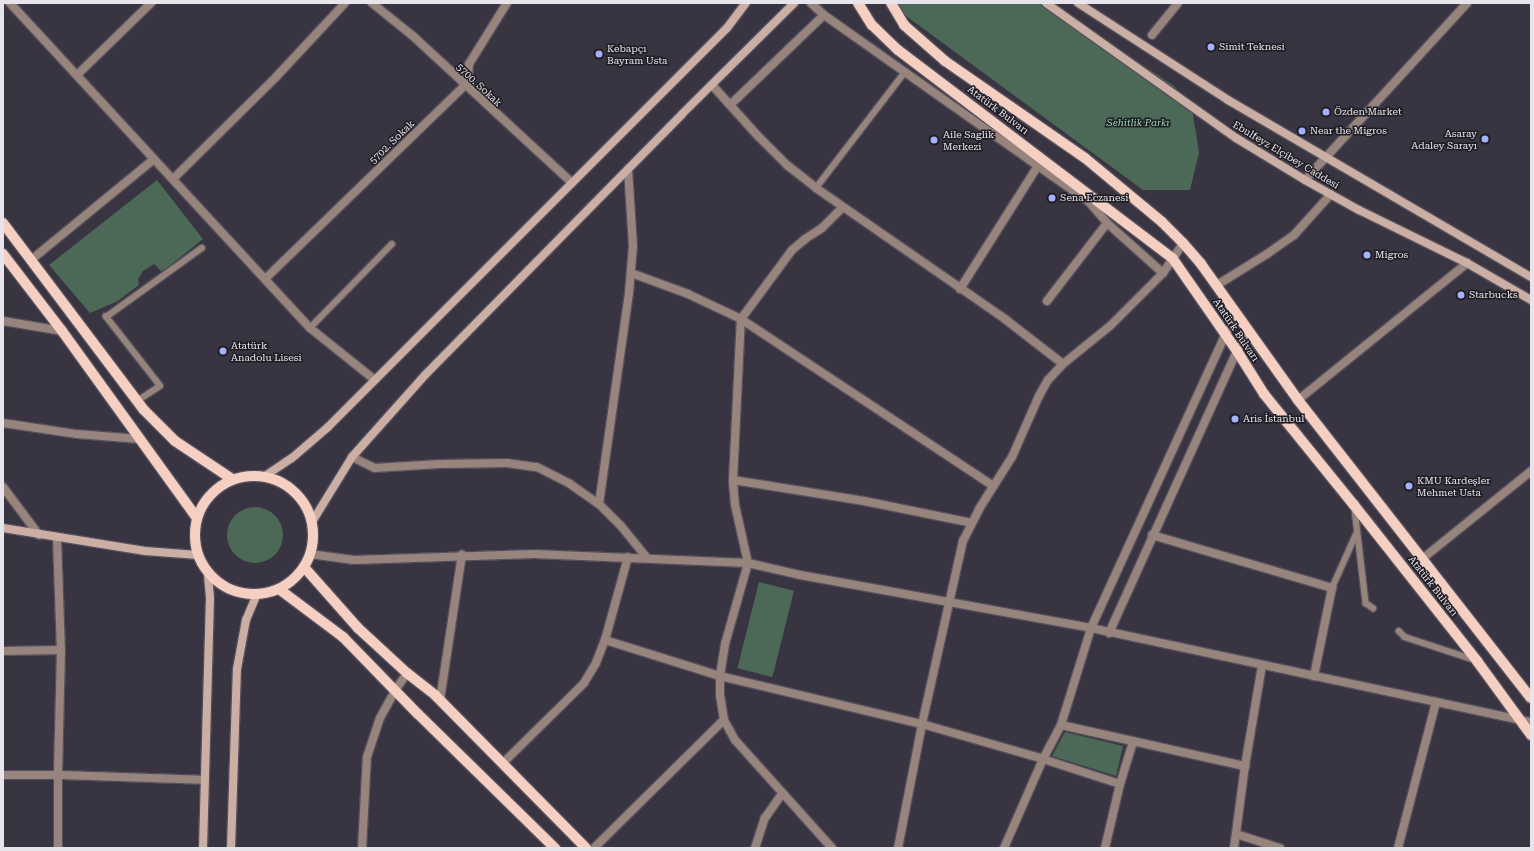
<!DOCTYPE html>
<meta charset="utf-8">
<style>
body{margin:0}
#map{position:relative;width:1534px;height:851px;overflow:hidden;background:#393441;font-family:"Roboto Serif",serif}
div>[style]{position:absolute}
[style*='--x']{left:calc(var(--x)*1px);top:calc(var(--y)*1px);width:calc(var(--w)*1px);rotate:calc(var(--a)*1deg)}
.green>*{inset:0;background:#4c6857;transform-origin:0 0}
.round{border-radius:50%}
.roads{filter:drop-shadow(1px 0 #55505c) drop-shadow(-1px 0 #55505c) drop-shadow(0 1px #55505c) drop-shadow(0 -1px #55505c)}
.lane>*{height:5.5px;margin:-2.75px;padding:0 2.75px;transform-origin:2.75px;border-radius:2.75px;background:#96847d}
.street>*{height:8px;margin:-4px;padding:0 4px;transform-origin:4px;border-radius:4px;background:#96847d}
.secondary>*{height:8px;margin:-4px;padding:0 4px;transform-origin:4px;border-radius:4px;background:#ccafa4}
.primary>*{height:10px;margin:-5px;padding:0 5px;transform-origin:5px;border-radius:5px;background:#f5d0c2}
.primary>.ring{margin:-5px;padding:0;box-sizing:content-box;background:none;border:10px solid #f5d0c2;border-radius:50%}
.dots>*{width:11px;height:11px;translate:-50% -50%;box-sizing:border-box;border:2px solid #1f1d23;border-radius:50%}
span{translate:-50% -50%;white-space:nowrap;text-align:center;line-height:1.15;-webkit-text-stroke:3px #1f1d23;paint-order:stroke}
.poi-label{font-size:10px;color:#e7e4ec}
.left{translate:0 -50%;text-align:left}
.right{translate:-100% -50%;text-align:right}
.street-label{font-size:10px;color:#e7e4ec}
.park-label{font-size:10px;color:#9adab5;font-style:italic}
.frame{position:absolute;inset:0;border:4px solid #e7e4ec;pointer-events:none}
</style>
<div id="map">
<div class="green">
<i style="clip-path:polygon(895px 3px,1051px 3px,1174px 86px,1192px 108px,1199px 153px,1190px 190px,1143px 190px,906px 16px)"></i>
<i style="clip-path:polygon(157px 180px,203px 239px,162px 272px,154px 264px,143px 271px,138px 279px,139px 285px,116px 302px,90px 313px,49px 265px)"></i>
<i class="round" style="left:227px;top:507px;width:56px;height:56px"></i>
<i style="left:759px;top:582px;width:36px;height:89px;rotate:14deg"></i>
<i style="clip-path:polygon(1065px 732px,1123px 746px,1116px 776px,1052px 756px)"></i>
</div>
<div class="roads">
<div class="lane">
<i style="--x:816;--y:188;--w:146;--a:-52.5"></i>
<i style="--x:310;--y:328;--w:117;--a:-45.7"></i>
<i style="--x:137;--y:401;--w:27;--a:-33"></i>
<i style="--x:160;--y:386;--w:88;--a:-128"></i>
<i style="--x:106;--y:317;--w:118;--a:-35.7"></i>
<i style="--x:1355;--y:509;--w:95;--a:83.3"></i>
<i style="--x:1366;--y:603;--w:9;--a:36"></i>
<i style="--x:1332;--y:588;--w:61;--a:-65.9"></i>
<i style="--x:1399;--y:631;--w:8;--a:45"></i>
<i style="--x:1405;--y:637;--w:74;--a:18.2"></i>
</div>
<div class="street">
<i style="--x:10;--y:3;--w:442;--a:47.3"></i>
<i style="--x:310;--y:328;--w:83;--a:38.7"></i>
<i style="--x:372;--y:3;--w:54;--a:39"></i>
<i style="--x:414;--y:37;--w:215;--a:42.7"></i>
<i style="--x:811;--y:3;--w:18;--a:43"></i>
<i style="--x:824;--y:15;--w:324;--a:35.2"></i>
<i style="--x:1089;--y:202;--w:28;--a:49"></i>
<i style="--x:1107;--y:223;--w:75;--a:41.8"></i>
<i style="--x:1152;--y:35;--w:41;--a:-50.9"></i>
<i style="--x:77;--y:75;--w:103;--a:-44.2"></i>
<i style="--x:712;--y:85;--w:69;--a:48"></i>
<i style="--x:758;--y:136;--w:41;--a:45"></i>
<i style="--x:787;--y:165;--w:37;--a:38"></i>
<i style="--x:816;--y:188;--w:230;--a:34.7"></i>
<i style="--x:1005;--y:319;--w:73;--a:37.8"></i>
<i style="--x:730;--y:105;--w:130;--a:-43.8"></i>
<i style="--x:628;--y:169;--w:77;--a:86.3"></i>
<i style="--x:633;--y:246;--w:47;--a:94.9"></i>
<i style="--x:629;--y:293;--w:213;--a:98.1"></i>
<i style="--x:599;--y:504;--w:31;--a:45"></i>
<i style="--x:621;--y:526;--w:41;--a:50.9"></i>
<i style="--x:173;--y:179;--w:145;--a:-44.7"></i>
<i style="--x:276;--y:77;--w:101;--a:-47"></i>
<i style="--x:1305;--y:180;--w:240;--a:-47.5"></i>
<i style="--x:31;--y:260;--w:159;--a:-39.4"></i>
<i style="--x:631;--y:273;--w:61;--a:20.2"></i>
<i style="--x:688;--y:294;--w:59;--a:25.3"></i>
<i style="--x:741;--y:319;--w:302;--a:33.5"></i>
<i style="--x:265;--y:279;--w:279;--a:-44.1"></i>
<i style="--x:465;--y:85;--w:8;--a:-67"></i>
<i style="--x:468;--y:78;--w:14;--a:-86"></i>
<i style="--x:469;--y:64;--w:72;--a:-58.1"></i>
<i style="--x:1217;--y:285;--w:59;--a:-31.8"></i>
<i style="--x:1267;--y:254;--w:33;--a:-35"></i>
<i style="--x:1294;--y:235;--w:55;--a:-47.9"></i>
<i style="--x:960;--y:289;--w:144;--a:-57.7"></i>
<i style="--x:1047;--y:301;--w:98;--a:-52.4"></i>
<i style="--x:3;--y:321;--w:60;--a:9.6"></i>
<i style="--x:1298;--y:400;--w:218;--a:-39"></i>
<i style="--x:3;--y:423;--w:75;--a:8.5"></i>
<i style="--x:77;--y:434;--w:62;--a:4.6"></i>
<i style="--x:352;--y:457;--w:25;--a:26"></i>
<i style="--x:375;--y:468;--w:65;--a:-3.5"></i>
<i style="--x:440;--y:464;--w:67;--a:-0.9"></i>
<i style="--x:507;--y:463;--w:30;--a:8"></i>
<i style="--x:537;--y:467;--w:37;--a:27"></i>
<i style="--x:570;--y:484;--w:35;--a:35"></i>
<i style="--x:733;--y:480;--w:133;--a:9.1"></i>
<i style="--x:864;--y:501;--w:110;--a:11.5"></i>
<i style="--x:3;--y:487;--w:60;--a:53.1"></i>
<i style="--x:1152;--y:535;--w:188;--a:16.4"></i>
<i style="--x:1332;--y:588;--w:90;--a:101.6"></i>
<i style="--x:57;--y:538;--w:112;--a:88"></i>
<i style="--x:61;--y:650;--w:125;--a:91.4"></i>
<i style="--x:58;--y:775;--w:73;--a:90"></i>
<i style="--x:310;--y:554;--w:44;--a:7.8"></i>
<i style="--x:354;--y:560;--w:180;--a:-1.9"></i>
<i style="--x:534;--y:554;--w:214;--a:2.4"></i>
<i style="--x:748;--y:563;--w:53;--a:13"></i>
<i style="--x:800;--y:575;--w:296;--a:10.3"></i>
<i style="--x:1091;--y:628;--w:450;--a:12.1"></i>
<i style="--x:1422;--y:559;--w:140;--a:-38.9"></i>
<i style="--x:1109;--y:633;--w:310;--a:-65.6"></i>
<i style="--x:1237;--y:351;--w:23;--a:-56"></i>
<i style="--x:605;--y:640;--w:121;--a:17.4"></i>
<i style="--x:720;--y:676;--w:208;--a:13.4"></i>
<i style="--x:922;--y:724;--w:126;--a:16.1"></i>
<i style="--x:1043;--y:759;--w:81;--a:18"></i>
<i style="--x:3;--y:651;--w:58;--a:-1"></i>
<i style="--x:440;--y:700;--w:147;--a:-81.4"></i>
<i style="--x:1061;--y:725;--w:189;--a:12.6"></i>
<i style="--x:502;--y:764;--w:115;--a:-44.6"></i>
<i style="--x:584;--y:683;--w:23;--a:-59"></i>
<i style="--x:596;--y:663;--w:25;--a:-69"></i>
<i style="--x:605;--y:640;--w:86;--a:-74.5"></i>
<i style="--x:3;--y:775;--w:55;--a:0"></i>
<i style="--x:58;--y:775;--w:147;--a:1.9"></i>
<i style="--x:1236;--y:834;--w:46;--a:17.7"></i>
<i style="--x:362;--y:848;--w:91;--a:-86.9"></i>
<i style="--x:367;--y:757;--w:41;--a:-71.6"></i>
<i style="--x:380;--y:718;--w:33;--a:-61"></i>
<i style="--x:396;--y:689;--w:19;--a:-55"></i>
<i style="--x:594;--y:848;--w:182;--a:-44.6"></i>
<i style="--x:755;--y:848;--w:32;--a:-72"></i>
<i style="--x:765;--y:818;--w:29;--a:-55"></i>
<i style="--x:832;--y:848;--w:145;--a:-131.9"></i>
<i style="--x:735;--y:740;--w:23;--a:-119"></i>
<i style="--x:724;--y:720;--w:24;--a:-99"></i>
<i style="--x:720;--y:696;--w:20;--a:-90"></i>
<i style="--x:720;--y:676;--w:32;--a:-81"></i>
<i style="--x:725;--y:644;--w:84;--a:-74.1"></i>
<i style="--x:748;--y:563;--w:59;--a:-102.6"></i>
<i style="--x:735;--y:505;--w:25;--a:-95"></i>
<i style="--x:733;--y:480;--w:161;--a:-87.2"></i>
<i style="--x:741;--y:319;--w:86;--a:-53.5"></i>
<i style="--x:792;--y:250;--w:17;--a:-40"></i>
<i style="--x:805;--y:239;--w:20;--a:-33"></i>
<i style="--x:822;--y:228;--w:28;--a:-45"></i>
<i style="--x:898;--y:848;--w:126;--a:-79"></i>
<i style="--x:922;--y:724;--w:188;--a:-77.4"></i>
<i style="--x:963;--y:541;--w:36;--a:-63"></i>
<i style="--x:979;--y:509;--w:62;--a:-57.6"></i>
<i style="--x:1012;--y:457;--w:67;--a:-66.1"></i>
<i style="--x:1039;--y:396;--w:18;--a:-61"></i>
<i style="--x:1048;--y:380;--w:22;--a:-47"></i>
<i style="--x:1063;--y:364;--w:60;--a:-39"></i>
<i style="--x:1110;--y:326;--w:75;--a:-45"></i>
<i style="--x:1163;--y:273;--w:36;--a:-56"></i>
<i style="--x:1004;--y:848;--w:97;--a:-66.3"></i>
<i style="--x:1043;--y:759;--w:38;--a:-62"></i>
<i style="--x:1061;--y:725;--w:102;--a:-72.8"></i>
<i style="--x:1091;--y:628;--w:322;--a:-65.4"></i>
<i style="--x:1225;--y:335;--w:24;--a:-57"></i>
<i style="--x:1105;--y:848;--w:66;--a:-76.8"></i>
<i style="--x:1120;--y:784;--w:44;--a:-72.8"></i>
<i style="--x:1234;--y:848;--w:83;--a:-82.4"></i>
<i style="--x:1245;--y:766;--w:102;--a:-80.4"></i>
<i style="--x:1398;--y:848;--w:151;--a:-75.4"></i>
</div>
<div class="secondary">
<i style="--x:1046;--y:3;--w:233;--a:35.4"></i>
<i style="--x:1236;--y:138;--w:81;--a:31.3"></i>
<i style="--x:1305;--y:180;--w:62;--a:29.1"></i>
<i style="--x:1359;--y:210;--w:120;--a:26.1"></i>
<i style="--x:1467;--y:263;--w:74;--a:30"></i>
<i style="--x:1078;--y:3;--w:179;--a:32.9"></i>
<i style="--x:1228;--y:100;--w:351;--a:30.3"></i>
<i style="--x:265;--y:476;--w:32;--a:-34"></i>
<i style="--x:292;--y:458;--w:48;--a:-40.7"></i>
<i style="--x:328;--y:427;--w:564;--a:-45"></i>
<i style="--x:727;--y:28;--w:31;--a:-53"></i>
<i style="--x:312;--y:522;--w:76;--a:-58.4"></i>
<i style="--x:352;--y:457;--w:110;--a:-48.3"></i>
<i style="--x:425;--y:375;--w:366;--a:-45.4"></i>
<i style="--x:682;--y:114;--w:158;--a:-44.7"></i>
<i style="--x:3;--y:528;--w:144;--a:9.2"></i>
<i style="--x:145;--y:551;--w:53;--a:4.3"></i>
<i style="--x:203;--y:848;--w:250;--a:-88.4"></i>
<i style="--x:210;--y:598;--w:24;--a:-95"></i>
<i style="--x:231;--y:848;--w:179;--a:-88.1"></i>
<i style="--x:237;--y:669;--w:50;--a:-79.6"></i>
<i style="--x:246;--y:620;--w:28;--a:-67"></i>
</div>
<div class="primary">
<i style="--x:858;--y:3;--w:26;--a:58"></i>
<i style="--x:872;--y:25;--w:36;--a:44"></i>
<i style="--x:898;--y:50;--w:345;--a:37.2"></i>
<i style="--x:1173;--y:259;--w:112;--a:55.2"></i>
<i style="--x:1237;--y:351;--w:51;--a:57.9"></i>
<i style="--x:1264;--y:394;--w:143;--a:51"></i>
<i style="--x:1354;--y:505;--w:199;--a:51.7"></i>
<i style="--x:1477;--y:661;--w:92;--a:53.9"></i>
<i style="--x:891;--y:3;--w:26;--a:59"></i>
<i style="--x:904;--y:25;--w:55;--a:41.3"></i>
<i style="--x:945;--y:61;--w:170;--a:34.7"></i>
<i style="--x:1085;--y:158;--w:100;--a:39.7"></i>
<i style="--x:1162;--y:222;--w:30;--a:45"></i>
<i style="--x:1183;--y:243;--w:28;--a:49"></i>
<i style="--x:1201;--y:264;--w:167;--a:54.5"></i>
<i style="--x:1298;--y:400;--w:378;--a:52"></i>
<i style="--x:3;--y:223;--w:234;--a:53"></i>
<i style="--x:144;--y:410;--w:44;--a:45"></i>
<i style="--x:175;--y:441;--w:69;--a:33.7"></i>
<i style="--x:3;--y:254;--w:97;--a:52.5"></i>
<i style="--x:62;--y:331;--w:229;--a:54.2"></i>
<i class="ring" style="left:195px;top:476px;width:108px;height:108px"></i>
<i style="--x:304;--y:567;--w:81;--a:48.5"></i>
<i style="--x:358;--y:628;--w:67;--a:42.6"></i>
<i style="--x:407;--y:673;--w:36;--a:38"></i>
<i style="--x:435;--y:695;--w:215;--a:45.4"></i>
<i style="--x:279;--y:589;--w:80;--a:36.9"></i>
<i style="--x:343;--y:637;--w:107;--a:45.8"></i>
<i style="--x:418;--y:714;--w:192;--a:44.4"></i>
</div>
</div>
<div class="dots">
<i style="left:1211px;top:47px;background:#a3b2fd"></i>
<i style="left:599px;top:54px;background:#a3b2fd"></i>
<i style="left:1326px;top:112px;background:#a3b2fd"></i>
<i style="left:1302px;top:131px;background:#a3b2fd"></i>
<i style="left:1485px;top:139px;background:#a3b2fd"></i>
<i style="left:934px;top:140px;background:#a3b2fd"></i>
<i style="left:1052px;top:198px;background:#a3b2fd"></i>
<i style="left:1367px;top:255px;background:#a3b2fd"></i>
<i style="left:1461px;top:295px;background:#a3b2fd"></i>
<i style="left:223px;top:351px;background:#a3b2fd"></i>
<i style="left:1235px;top:419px;background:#a3b2fd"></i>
<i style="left:1409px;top:486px;background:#a3b2fd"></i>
</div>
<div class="poi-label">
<span class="left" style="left:1219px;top:47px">Simit Teknesi</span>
<span class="left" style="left:607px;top:54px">Kebapçı<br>Bayram Usta</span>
<span class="left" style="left:1334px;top:112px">Özden Market</span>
<span class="left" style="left:1310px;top:131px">Near the Migros</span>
<span class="right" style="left:1477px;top:139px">Asaray<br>Adaley Sarayı</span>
<span class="left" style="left:943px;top:140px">Aile Saglik<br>Merkezi</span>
<span class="left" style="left:1060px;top:198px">Sena Eczanesi</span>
<span class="left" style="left:1375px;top:255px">Migros</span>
<span class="left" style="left:1469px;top:295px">Starbucks</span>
<span class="left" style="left:231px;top:351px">Atatürk<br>Anadolu Lisesi</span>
<span class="left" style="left:1243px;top:419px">Aris İstanbul</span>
<span class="left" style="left:1417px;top:486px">KMU Kardeşler<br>Mehmet Usta</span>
</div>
<div class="street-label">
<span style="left:479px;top:85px;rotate:43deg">5700. Sokak</span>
<span style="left:998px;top:110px;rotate:37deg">Atatürk Bulvarı</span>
<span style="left:392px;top:142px;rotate:-44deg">5702. Sokak</span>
<span style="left:1286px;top:155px;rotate:31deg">Ebulfeyz Elçibey Caddesi</span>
<span style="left:1236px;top:330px;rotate:56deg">Atatürk Bulvarı</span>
<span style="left:1433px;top:586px;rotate:52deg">Atatürk Bulvarı</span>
</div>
<div class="park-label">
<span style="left:1138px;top:123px">Sehitlik Parkı</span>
</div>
<div class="frame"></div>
</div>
